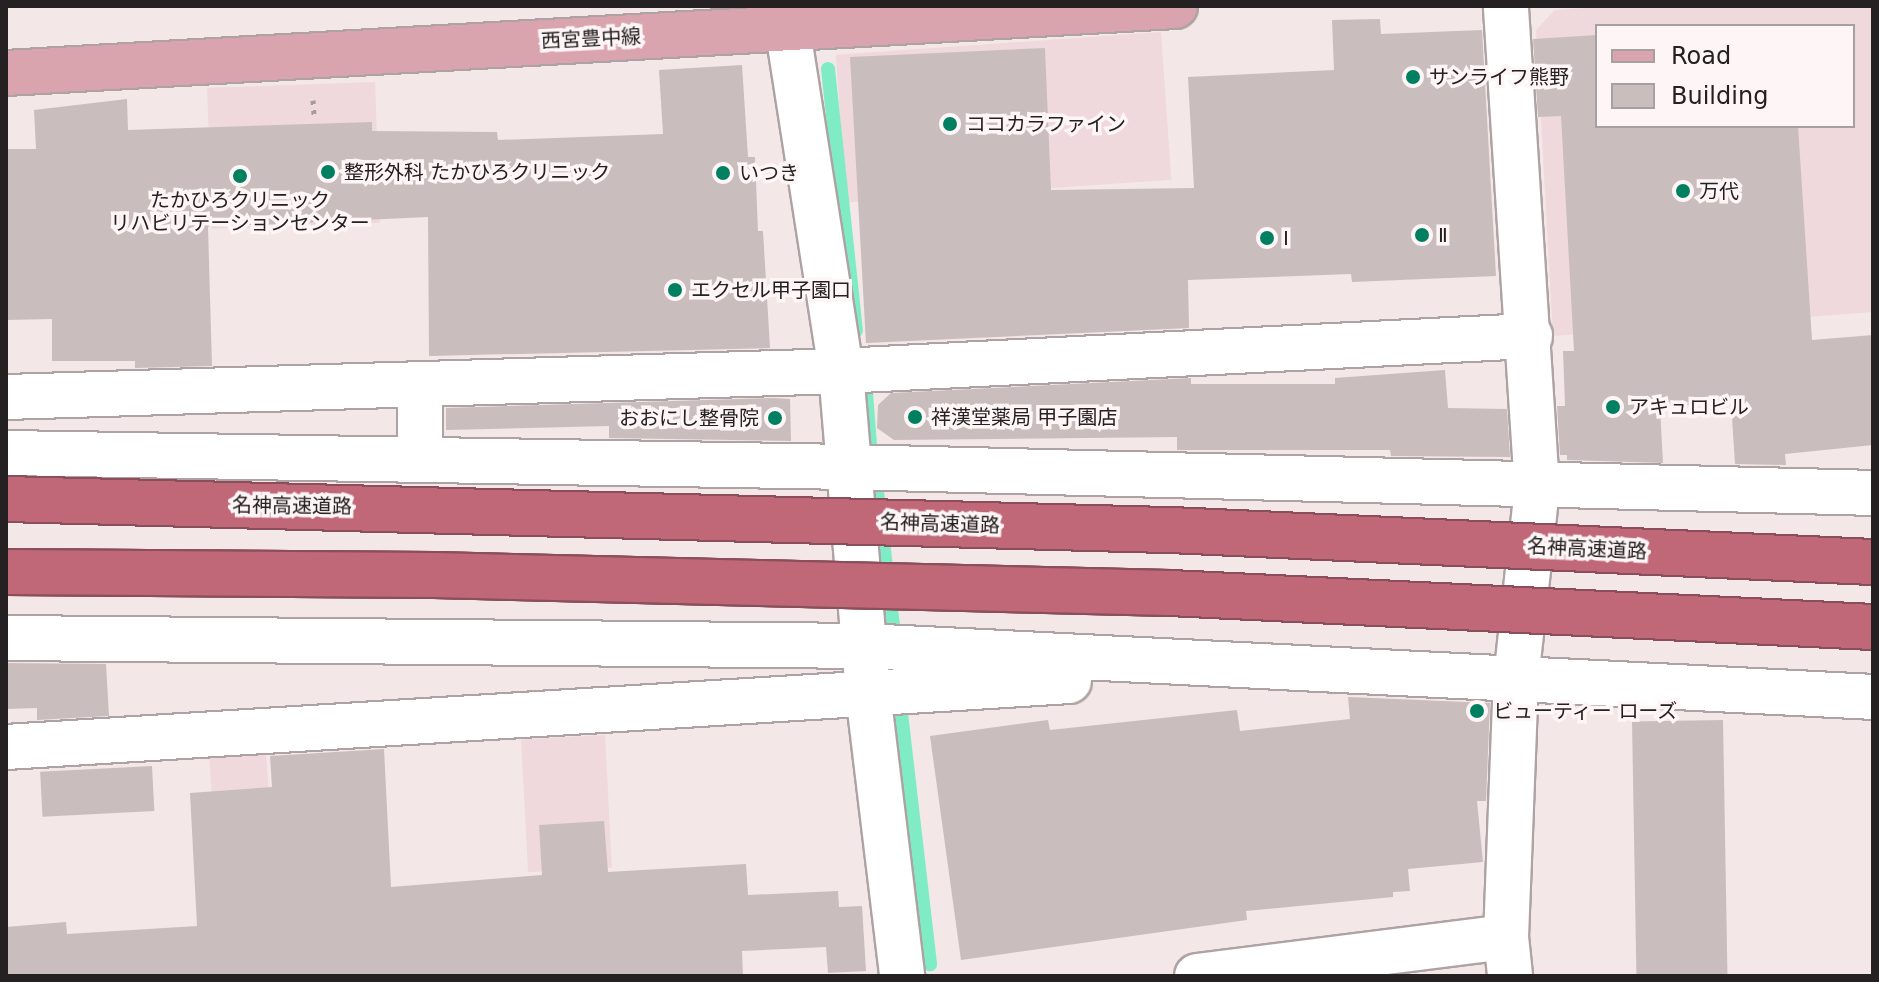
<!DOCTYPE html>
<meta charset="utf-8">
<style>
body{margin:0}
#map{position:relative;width:1879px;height:982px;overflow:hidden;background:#f4e7e8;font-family:"DejaVu Sans","Noto Sans JP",sans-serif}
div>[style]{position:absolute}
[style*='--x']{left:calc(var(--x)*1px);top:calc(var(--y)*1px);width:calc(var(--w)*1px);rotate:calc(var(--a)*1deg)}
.built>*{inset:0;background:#efd9dc;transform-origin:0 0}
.stream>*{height:14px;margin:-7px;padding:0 7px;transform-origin:7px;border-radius:7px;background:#80ecc6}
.building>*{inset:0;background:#cabdbe;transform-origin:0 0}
.path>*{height:5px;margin-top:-2.5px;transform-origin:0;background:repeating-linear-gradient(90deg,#a69c9d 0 4px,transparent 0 10px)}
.roads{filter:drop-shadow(2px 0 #aea2a4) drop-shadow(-2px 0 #aea2a4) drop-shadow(0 2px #aea2a4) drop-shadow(0 -2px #aea2a4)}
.minor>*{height:44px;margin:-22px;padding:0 22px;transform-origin:22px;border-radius:22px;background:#fff}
.major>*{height:44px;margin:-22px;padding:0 22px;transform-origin:22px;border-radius:22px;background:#d9a4ae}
.bridges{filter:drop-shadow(2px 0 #8a4f5a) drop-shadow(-2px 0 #8a4f5a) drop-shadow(0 2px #8a4f5a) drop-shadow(0 -2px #8a4f5a)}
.highway-bridge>*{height:44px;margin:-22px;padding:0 22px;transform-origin:22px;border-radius:22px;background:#c06878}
.dots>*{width:22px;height:22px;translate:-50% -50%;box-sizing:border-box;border:4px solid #fef6f6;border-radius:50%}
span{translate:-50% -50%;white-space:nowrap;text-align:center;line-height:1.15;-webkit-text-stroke:7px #fef6f6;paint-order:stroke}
.street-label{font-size:20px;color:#252021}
.poi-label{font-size:20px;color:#252021}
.left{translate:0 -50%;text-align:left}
.right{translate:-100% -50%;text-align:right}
.frame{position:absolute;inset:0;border:8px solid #252021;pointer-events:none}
.legend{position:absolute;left:1595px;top:24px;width:260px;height:104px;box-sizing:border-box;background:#fef6f6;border:2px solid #a7a0a1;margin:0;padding:10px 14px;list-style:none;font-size:24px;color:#252021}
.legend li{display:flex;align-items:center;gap:16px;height:40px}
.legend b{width:40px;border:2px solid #a7a0a1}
</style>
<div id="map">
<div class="built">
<i style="clip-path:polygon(evenodd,1614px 6px,1873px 6px,1873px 312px,1553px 336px,1536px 30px,1555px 10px,1614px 6px,1597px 26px,1853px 26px,1853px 126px,1597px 126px,1597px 26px)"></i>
<i style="left:1161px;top:32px;width:148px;height:326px;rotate:86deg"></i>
<i style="left:375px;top:82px;width:141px;height:168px;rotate:88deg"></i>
<i style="left:605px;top:735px;width:133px;height:84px;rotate:87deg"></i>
<i style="left:266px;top:752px;width:141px;height:57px;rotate:86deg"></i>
</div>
<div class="stream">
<i style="--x:828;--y:69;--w:263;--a:83.9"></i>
<i style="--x:866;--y:393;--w:52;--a:85.6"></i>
<i style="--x:876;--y:483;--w:152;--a:83.2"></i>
<i style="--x:901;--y:713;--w:253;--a:83.4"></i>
</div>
<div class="building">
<i style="clip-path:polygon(1380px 19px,1381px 34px,1482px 30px,1496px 276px,1352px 282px,1351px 274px,1188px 280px,1189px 328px,866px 343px,850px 57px,1045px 48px,1051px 190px,1194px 188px,1188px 77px,1334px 70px,1332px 20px)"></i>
<i style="clip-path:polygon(1597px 35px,1597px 126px,1798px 126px,1812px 340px,1873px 335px,1873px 445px,1785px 454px,1786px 465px,1735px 464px,1731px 402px,1660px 407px,1663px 463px,1567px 460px,1567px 455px,1560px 455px,1557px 406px,1565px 406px,1563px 351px,1574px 351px,1561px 116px,1538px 117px,1533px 39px)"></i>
<i style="clip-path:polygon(742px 65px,748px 157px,755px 157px,758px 231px,763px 231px,770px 348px,429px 356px,428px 217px,208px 227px,212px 366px,135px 368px,135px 361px,52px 361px,52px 319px,6px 320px,6px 149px,36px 149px,34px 110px,127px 99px,128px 130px,372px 122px,372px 131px,497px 132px,498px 140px,663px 134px,659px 70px)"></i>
<i style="clip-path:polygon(1445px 370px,1448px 408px,1507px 409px,1510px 457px,1391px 456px,1390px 450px,1177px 450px,1177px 437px,894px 440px,877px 428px,878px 405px,891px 393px,1191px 378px,1191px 384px,1335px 384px,1335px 378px)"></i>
<i style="clip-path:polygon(773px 398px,790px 399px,791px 441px,609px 438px,609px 426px,446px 430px,446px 408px)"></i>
<i style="clip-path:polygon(6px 663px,106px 664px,109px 716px,37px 720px,37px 708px,6px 709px)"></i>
<i style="clip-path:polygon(1348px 697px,1490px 703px,1486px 801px,1477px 801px,1483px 862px,1408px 869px,1410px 891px,1393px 892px,1393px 897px,1246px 911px,1247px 920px,961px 960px,930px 736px,1048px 720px,1050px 730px,1237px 710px,1240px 731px,1350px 719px)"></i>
<i style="left:1723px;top:720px;width:256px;height:91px;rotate:89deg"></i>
<i style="clip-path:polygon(384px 749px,391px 887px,542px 875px,539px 825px,604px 821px,608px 872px,746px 864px,748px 895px,838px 891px,839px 907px,862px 906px,866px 971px,828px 973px,826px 947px,742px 951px,743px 976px,6px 976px,6px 927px,66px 922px,67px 934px,197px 926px,190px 793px,272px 787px,270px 756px)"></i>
<i style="left:152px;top:766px;width:45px;height:112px;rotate:87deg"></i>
</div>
<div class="path">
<i style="--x:313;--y:100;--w:16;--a:86"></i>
</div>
<div class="roads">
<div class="minor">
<i style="--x:784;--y:6;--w:369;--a:81.1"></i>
<i style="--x:841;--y:371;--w:323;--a:85.2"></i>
<i style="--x:868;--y:693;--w:285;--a:83.1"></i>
<i style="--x:420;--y:384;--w:76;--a:90"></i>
<i style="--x:6;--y:397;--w:835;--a:-1.78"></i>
<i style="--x:841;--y:371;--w:690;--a:-2.91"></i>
<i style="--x:6;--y:453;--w:843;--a:0.95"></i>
<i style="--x:849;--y:467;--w:1024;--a:1.45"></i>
<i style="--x:6;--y:638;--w:858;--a:0.53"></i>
<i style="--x:864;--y:646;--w:1010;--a:2.89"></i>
<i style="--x:6;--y:747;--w:1065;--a:-3.55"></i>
<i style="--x:1506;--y:937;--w:39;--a:84"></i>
<i style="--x:1197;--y:976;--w:311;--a:-7.2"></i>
<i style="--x:1506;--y:937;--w:258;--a:-87.8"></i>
<i style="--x:1516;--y:679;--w:192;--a:-83.7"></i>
<i style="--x:1537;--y:488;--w:483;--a:-93.7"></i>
</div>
<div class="major">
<i style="--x:6;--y:73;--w:1171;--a:-3.28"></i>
</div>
</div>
<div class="bridges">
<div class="highway-bridge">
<i style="--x:6;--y:499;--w:1164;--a:1.53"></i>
<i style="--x:1170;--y:530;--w:704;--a:2.61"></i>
<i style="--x:6;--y:572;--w:428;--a:0.4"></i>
<i style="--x:434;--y:575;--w:736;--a:1.4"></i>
<i style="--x:1170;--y:593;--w:704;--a:2.77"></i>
</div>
</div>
<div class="dots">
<i style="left:1413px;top:77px;background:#008061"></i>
<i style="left:950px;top:124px;background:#008061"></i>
<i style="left:328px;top:172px;background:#008061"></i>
<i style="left:723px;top:173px;background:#008061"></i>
<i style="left:240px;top:176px;background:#008061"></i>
<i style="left:1683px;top:191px;background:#008061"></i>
<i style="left:1422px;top:235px;background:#008061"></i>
<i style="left:1267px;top:238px;background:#008061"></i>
<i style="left:675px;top:290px;background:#008061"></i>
<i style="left:1613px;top:407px;background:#008061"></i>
<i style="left:915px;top:417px;background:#008061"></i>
<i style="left:775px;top:418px;background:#008061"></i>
<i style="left:1477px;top:711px;background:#008061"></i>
</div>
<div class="street-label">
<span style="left:591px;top:39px;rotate:-3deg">西宮豊中線</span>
<span style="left:292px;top:506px;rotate:1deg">名神高速道路</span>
<span style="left:940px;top:524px;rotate:2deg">名神高速道路</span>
<span style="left:1587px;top:549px;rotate:3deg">名神高速道路</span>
</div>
<div class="poi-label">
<span class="left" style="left:1429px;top:77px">サンライフ熊野</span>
<span class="left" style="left:966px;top:124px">ココカラファイン</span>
<span class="left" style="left:344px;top:172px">整形外科 たかひろクリニック</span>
<span class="left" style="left:739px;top:173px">いつき</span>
<span class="left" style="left:1699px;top:191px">万代</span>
<span style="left:240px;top:212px">たかひろクリニック<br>リハビリテーションセンター</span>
<span class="left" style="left:1438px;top:235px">Ⅱ</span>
<span class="left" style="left:1283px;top:238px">Ⅰ</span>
<span class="left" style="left:691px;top:290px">エクセル甲子園口</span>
<span class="left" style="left:1629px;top:407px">アキュロビル</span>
<span class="left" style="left:931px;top:417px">祥漢堂薬局 甲子園店</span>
<span class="right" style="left:759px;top:418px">おおにし整骨院</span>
<span class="left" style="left:1493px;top:711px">ビューティー ローズ</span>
</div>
<div class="frame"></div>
<ul class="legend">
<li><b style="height:10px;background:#d9a4ae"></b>Road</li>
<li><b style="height:22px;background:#cabdbe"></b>Building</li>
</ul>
</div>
